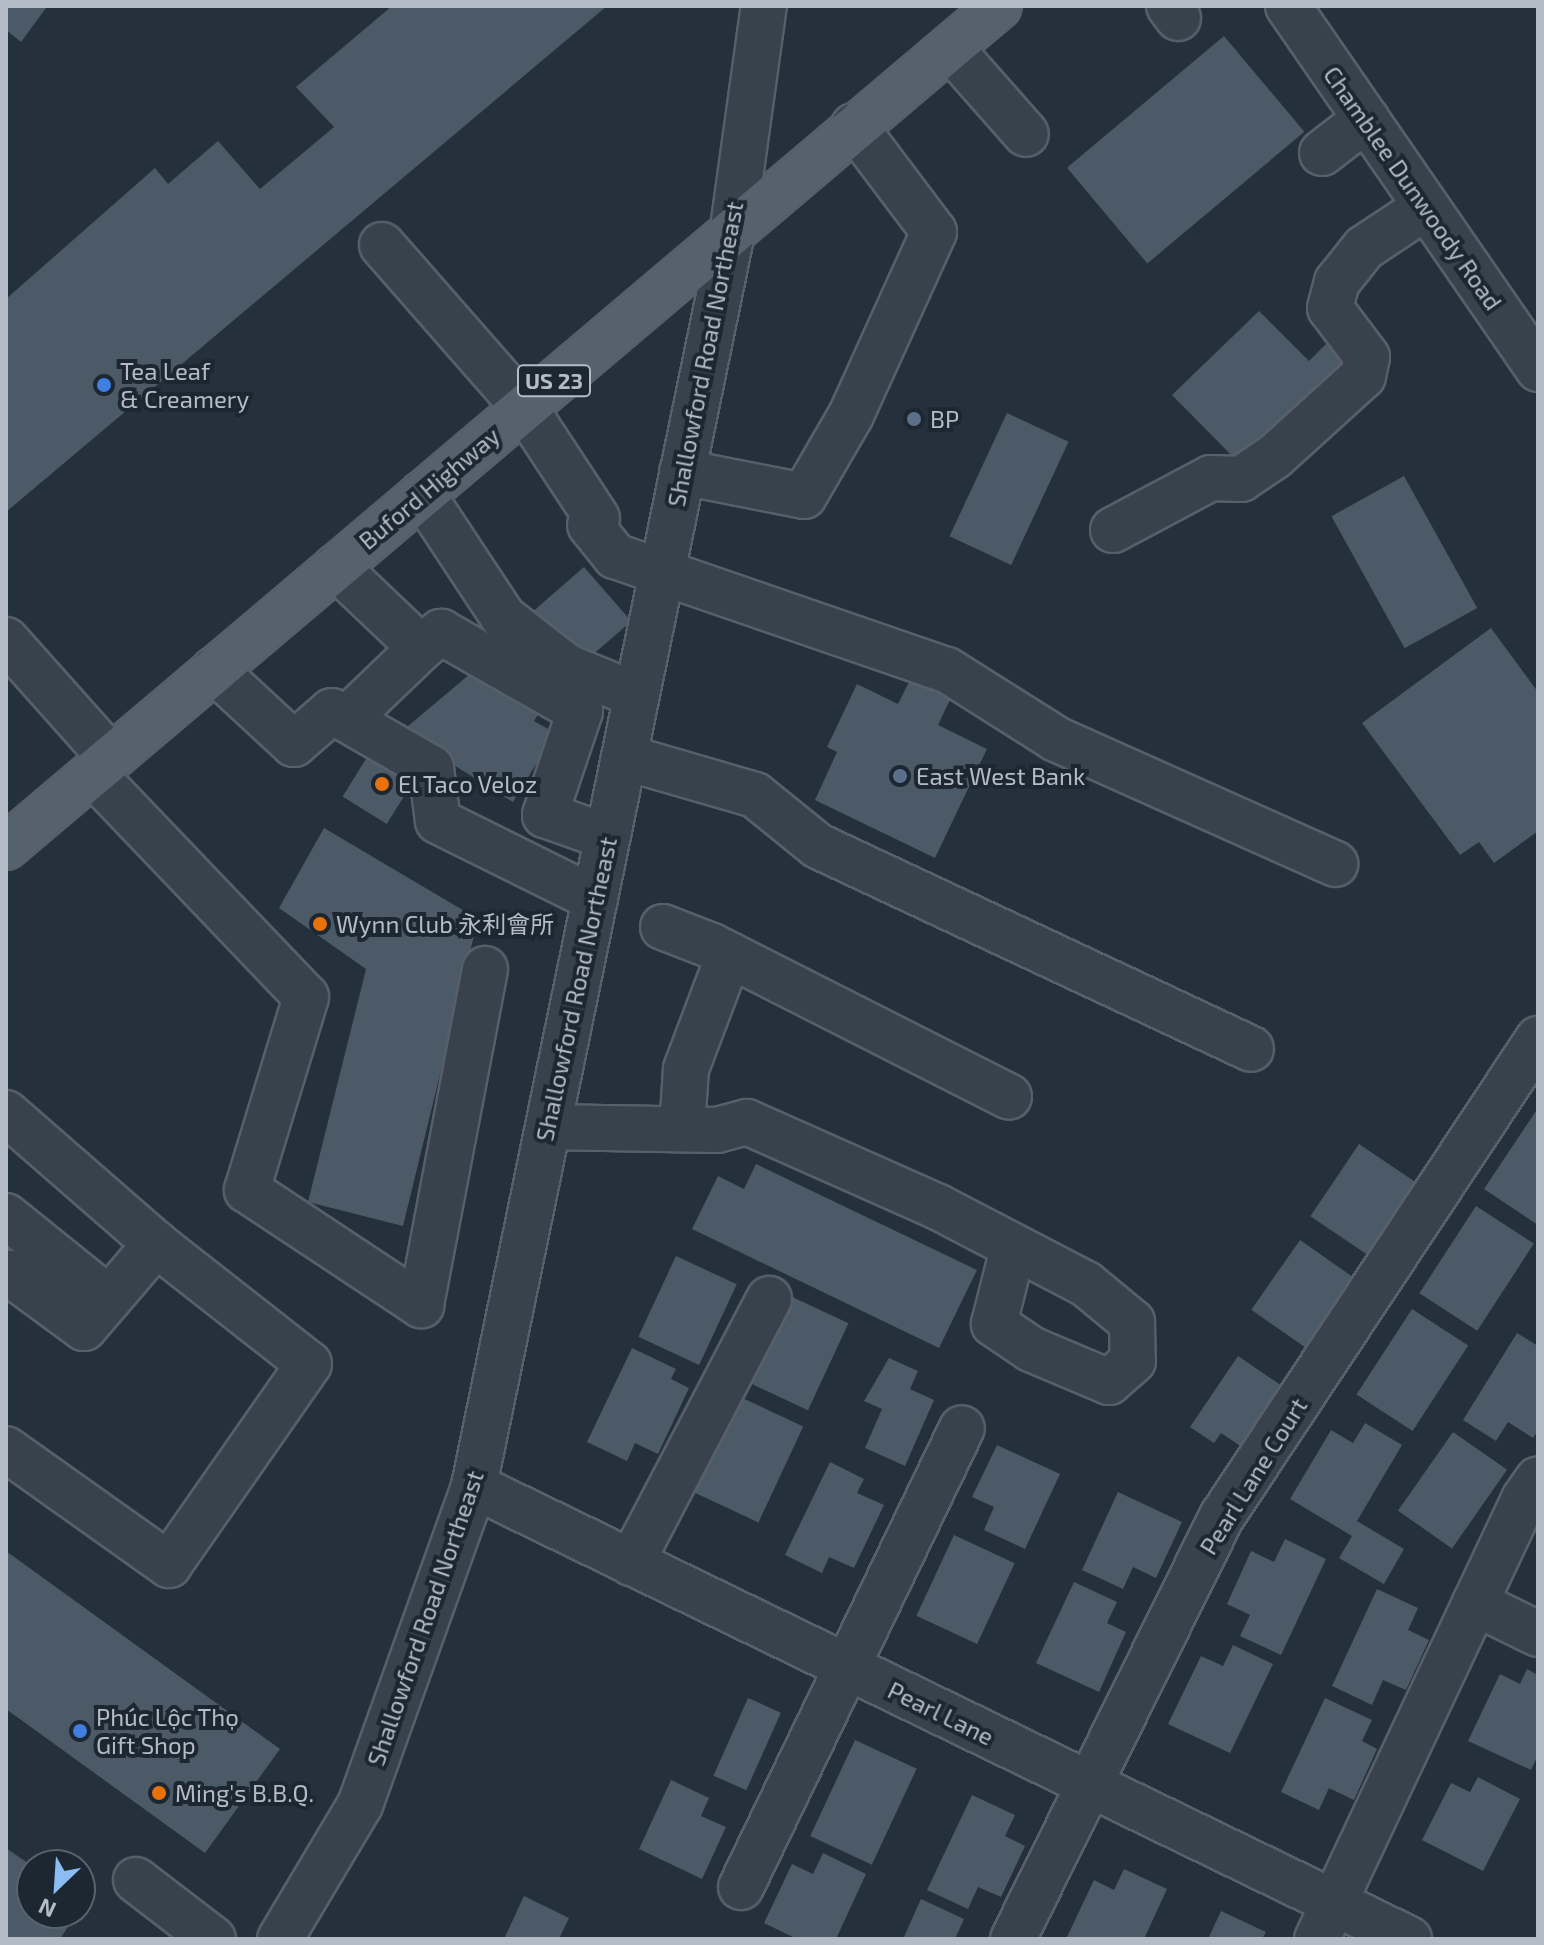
<!DOCTYPE html>
<meta charset="utf-8">
<style>
body{margin:0}
#map{position:relative;width:1544px;height:1945px;overflow:hidden;background:#24303b;font-family:"Exo 2","Noto Sans SC",sans-serif}
div>[style]{position:absolute}
[style*='--x']{left:calc(var(--x)*1px);top:calc(var(--y)*1px);width:calc(var(--w)*1px);rotate:calc(var(--a)*1deg)}
.building>*{inset:0;background:#4c5a67;transform-origin:0 0}
.roads{filter:drop-shadow(2px 0 #565f6a) drop-shadow(-2px 0 #565f6a) drop-shadow(0 2px #565f6a) drop-shadow(0 -2px #565f6a)}
.minor>*{height:44px;margin:-22px;padding:0 22px;transform-origin:22px;border-radius:22px;background:#37424c}
.major>*{height:44px;margin:-22px;padding:0 22px;transform-origin:22px;border-radius:22px;background:#55616c}
.dots>*{width:22px;height:22px;translate:-50% -50%;box-sizing:border-box;border:4px solid #1d2731;border-radius:50%}
span{translate:-50% -50%;white-space:nowrap;text-align:center;line-height:1.15;-webkit-text-stroke:8px #1d2731;paint-order:stroke}
.shield-label span{padding:2px 6px;background:#1d2731;border:2px solid;border-radius:6px;-webkit-text-stroke-width:0}
.shield-label{font-size:22px;color:#b3bcc7;font-weight:700}
.street-label{font-size:24px;color:#b3bcc7}
.poi-label{font-size:24px;color:#b3bcc7}
.left{translate:0 -50%;text-align:left}
.frame{position:absolute;inset:0;border:8px solid #b3bcc7;pointer-events:none}
.north{position:absolute;left:16px;top:1849px;width:80px;height:80px;box-sizing:border-box;background:#1d2731;border:2px solid #59636d;border-radius:50%;rotate:205deg;font-size:22px;font-weight:700;line-height:32px;text-align:center;color:#b3bcc7}
.north::after{content:'';display:block;margin:auto;width:28px;height:36px;background:#8bbdf4;clip-path:polygon(50% 0,100% 100%,50% 72%,0 100%)}
</style>
<div id="map">
<div class="building">
<i style="clip-path:polygon(6px 6px,44px 6px,46px 8px,21px 42px,6px 30px)"></i>
<i style="clip-path:polygon(392px 6px,607px 6px,6px 512px,6px 299px,155px 168px,168px 184px,218px 141px,260px 189px,334px 127px,296px 87px)"></i>
<i style="left:1224px;top:36px;width:125px;height:205px;rotate:50deg"></i>
<i style="clip-path:polygon(1259px 311px,1309px 361px,1327px 343px,1349px 367px,1245px 469px,1172px 395px)"></i>
<i style="left:1007px;top:413px;width:68px;height:136px;rotate:25deg"></i>
<i style="left:1404px;top:476px;width:151px;height:83px;rotate:61deg"></i>
<i style="left:584px;top:567px;width:72px;height:67px;rotate:49deg"></i>
<i style="clip-path:polygon(1491px 628px,1538px 692px,1538px 831px,1494px 863px,1479px 842px,1460px 855px,1362px 723px)"></i>
<i style="clip-path:polygon(483px 663px,546px 701px,534px 721px,555px 733px,513px 802px,401px 732px)"></i>
<i style="clip-path:polygon(918px 664px,958px 683px,938px 725px,987px 749px,935px 858px,815px 800px,837px 752px,827px 747px,857px 684px,898px 704px)"></i>
<i style="left:376px;top:743px;width:52px;height:63px;rotate:32deg"></i>
<i style="clip-path:polygon(324px 828px,478px 919px,403px 1226px,308px 1202px,366px 969px,279px 908px)"></i>
<i style="clip-path:polygon(1538px 1108px,1538px 1225px,1484px 1189px)"></i>
<i style="left:1359px;top:1144px;width:68px;height:87px;rotate:34deg"></i>
<i style="clip-path:polygon(756px 1164px,977px 1270px,939px 1348px,692px 1229px,718px 1176px,744px 1189px)"></i>
<i style="left:1476px;top:1206px;width:69px;height:104px;rotate:33deg"></i>
<i style="left:1300px;top:1240px;width:67px;height:85px;rotate:35deg"></i>
<i style="left:676px;top:1256px;width:67px;height:89px;rotate:25deg"></i>
<i style="left:786px;top:1294px;width:69px;height:96px;rotate:25deg"></i>
<i style="left:1412px;top:1309px;width:67px;height:102px;rotate:33deg"></i>
<i style="clip-path:polygon(1517px 1333px,1538px 1346px,1538px 1431px,1533px 1438px,1508px 1422px,1496px 1441px,1463px 1420px)"></i>
<i style="clip-path:polygon(632px 1348px,676px 1369px,671px 1379px,689px 1388px,658px 1454px,635px 1443px,627px 1461px,587px 1442px)"></i>
<i style="clip-path:polygon(1238px 1356px,1285px 1388px,1245px 1449px,1221px 1433px,1214px 1443px,1190px 1427px)"></i>
<i style="clip-path:polygon(889px 1358px,918px 1371px,910px 1389px,934px 1400px,905px 1466px,865px 1448px,882px 1409px,864px 1401px)"></i>
<i style="left:738px;top:1396px;width:72px;height:106px;rotate:25deg"></i>
<i style="clip-path:polygon(1365px 1423px,1402px 1445px,1357px 1521px,1404px 1549px,1384px 1584px,1339px 1558px,1352px 1536px,1290px 1499px,1331px 1430px,1353px 1443px)"></i>
<i style="left:1453px;top:1432px;width:66px;height:96px;rotate:35deg"></i>
<i style="clip-path:polygon(997px 1445px,1060px 1474px,1025px 1549px,984px 1530px,994px 1507px,972px 1497px)"></i>
<i style="clip-path:polygon(830px 1462px,864px 1479px,857px 1493px,884px 1505px,854px 1568px,829px 1557px,822px 1573px,785px 1555px)"></i>
<i style="clip-path:polygon(1118px 1492px,1182px 1522px,1156px 1578px,1133px 1567px,1123px 1589px,1082px 1570px)"></i>
<i style="left:954px;top:1535px;width:67px;height:89px;rotate:25deg"></i>
<i style="clip-path:polygon(1285px 1539px,1326px 1559px,1281px 1655px,1240px 1636px,1250px 1615px,1227px 1604px,1251px 1551px,1274px 1562px)"></i>
<i style="clip-path:polygon(6px 1551px,280px 1749px,205px 1853px,6px 1709px)"></i>
<i style="clip-path:polygon(1074px 1582px,1117px 1602px,1107px 1623px,1126px 1632px,1099px 1692px,1036px 1663px)"></i>
<i style="clip-path:polygon(1377px 1589px,1418px 1608px,1408px 1630px,1429px 1640px,1406px 1690px,1383px 1680px,1372px 1705px,1332px 1686px)"></i>
<i style="clip-path:polygon(1233px 1645px,1273px 1664px,1230px 1753px,1168px 1724px,1201px 1656px,1223px 1666px)"></i>
<i style="clip-path:polygon(1527px 1669px,1538px 1675px,1538px 1755px,1531px 1770px,1468px 1741px,1500px 1674px,1520px 1684px)"></i>
<i style="left:748px;top:1698px;width:36px;height:85px;rotate:24deg"></i>
<i style="clip-path:polygon(1325px 1698px,1372px 1720px,1362px 1741px,1377px 1749px,1354px 1800px,1329px 1788px,1319px 1810px,1281px 1792px)"></i>
<i style="left:855px;top:1740px;width:68px;height:106px;rotate:25deg"></i>
<i style="clip-path:polygon(1478px 1777px,1520px 1799px,1483px 1871px,1422px 1840px,1451px 1783px,1470px 1792px)"></i>
<i style="clip-path:polygon(671px 1780px,709px 1798px,701px 1816px,726px 1827px,702px 1879px,639px 1849px)"></i>
<i style="clip-path:polygon(972px 1795px,1015px 1815px,1005px 1836px,1025px 1846px,1001px 1897px,978px 1887px,968px 1909px,927px 1890px)"></i>
<i style="clip-path:polygon(6px 1848px,32px 1866px,32px 1913px,77px 1913px,60px 1939px,6px 1939px)"></i>
<i style="clip-path:polygon(823px 1853px,866px 1874px,836px 1939px,797px 1939px,764px 1923px,792px 1864px,813px 1874px)"></i>
<i style="clip-path:polygon(1124px 1869px,1167px 1889px,1144px 1939px,1066px 1939px,1094px 1880px,1114px 1890px)"></i>
<i style="clip-path:polygon(524px 1896px,569px 1918px,559px 1939px,504px 1939px)"></i>
<i style="clip-path:polygon(921px 1899px,964px 1919px,955px 1939px,903px 1939px)"></i>
<i style="clip-path:polygon(1221px 1911px,1266px 1932px,1262px 1939px,1208px 1939px)"></i>
</div>
<div class="roads">
<div class="minor">
<i style="--x:1169;--y:6;--w:15;--a:53"></i>
<i style="--x:1288;--y:6;--w:441;--a:55.4"></i>
<i style="--x:951;--y:49;--w:113;--a:48.6"></i>
<i style="--x:1322;--y:153;--w:56;--a:-37.7"></i>
<i style="--x:382;--y:245;--w:215;--a:48.8"></i>
<i style="--x:524;--y:407;--w:133;--a:56.7"></i>
<i style="--x:682;--y:472;--w:124;--a:11.1"></i>
<i style="--x:804;--y:496;--w:94;--a:-59.9"></i>
<i style="--x:851;--y:415;--w:201;--a:-65.6"></i>
<i style="--x:934;--y:232;--w:133;--a:-127"></i>
<i style="--x:422;--y:494;--w:147;--a:56.6"></i>
<i style="--x:503;--y:617;--w:81;--a:38"></i>
<i style="--x:567;--y:667;--w:74;--a:22.1"></i>
<i style="--x:590;--y:525;--w:40;--a:51"></i>
<i style="--x:615;--y:556;--w:351;--a:19"></i>
<i style="--x:947;--y:670;--w:129;--a:32.3"></i>
<i style="--x:1056;--y:739;--w:306;--a:24.1"></i>
<i style="--x:1113;--y:530;--w:111;--a:-28"></i>
<i style="--x:1211;--y:478;--w:30;--a:2"></i>
<i style="--x:1241;--y:479;--w:41;--a:-34.1"></i>
<i style="--x:1275;--y:456;--w:119;--a:-42.3"></i>
<i style="--x:1363;--y:376;--w:19;--a:-78"></i>
<i style="--x:1367;--y:357;--w:61;--a:-127.1"></i>
<i style="--x:1330;--y:308;--w:27;--a:-75"></i>
<i style="--x:1337;--y:282;--w:43;--a:-51.5"></i>
<i style="--x:1364;--y:248;--w:74;--a:-33.5"></i>
<i style="--x:336;--y:567;--w:117;--a:43.6"></i>
<i style="--x:421;--y:648;--w:103;--a:136.2"></i>
<i style="--x:6;--y:640;--w:158;--a:48.3"></i>
<i style="--x:421;--y:648;--w:26;--a:-39"></i>
<i style="--x:441;--y:632;--w:160;--a:29.6"></i>
<i style="--x:580;--y:711;--w:110;--a:108.6"></i>
<i style="--x:545;--y:815;--w:66;--a:19.5"></i>
<i style="--x:214;--y:670;--w:109;--a:42.8"></i>
<i style="--x:294;--y:744;--w:50;--a:-41"></i>
<i style="--x:332;--y:711;--w:114;--a:29.9"></i>
<i style="--x:431;--y:768;--w:53;--a:82.5"></i>
<i style="--x:438;--y:821;--w:175;--a:26.4"></i>
<i style="--x:624;--y:757;--w:136;--a:16.2"></i>
<i style="--x:755;--y:795;--w:81;--a:39"></i>
<i style="--x:818;--y:846;--w:478;--a:25.1"></i>
<i style="--x:93;--y:774;--w:308;--a:46.3"></i>
<i style="--x:306;--y:997;--w:202;--a:107"></i>
<i style="--x:247;--y:1190;--w:209;--a:33.5"></i>
<i style="--x:421;--y:1305;--w:342;--a:-79.2"></i>
<i style="--x:663;--y:927;--w:53;--a:21.2"></i>
<i style="--x:712;--y:946;--w:333;--a:26.9"></i>
<i style="--x:6;--y:1113;--w:199;--a:41.1"></i>
<i style="--x:156;--y:1244;--w:194;--a:38.1"></i>
<i style="--x:309;--y:1364;--w:245;--a:124.9"></i>
<i style="--x:169;--y:1565;--w:200;--a:-144.6"></i>
<i style="--x:548;--y:1127;--w:169;--a:1"></i>
<i style="--x:717;--y:1130;--w:31;--a:-15"></i>
<i style="--x:747;--y:1122;--w:209;--a:24"></i>
<i style="--x:938;--y:1207;--w:167;--a:27.5"></i>
<i style="--x:1086;--y:1284;--w:60;--a:39.6"></i>
<i style="--x:1132;--y:1322;--w:39;--a:89"></i>
<i style="--x:1133;--y:1361;--w:32;--a:139"></i>
<i style="--x:1109;--y:1382;--w:85;--a:-157.1"></i>
<i style="--x:1031;--y:1349;--w:45;--a:-146"></i>
<i style="--x:994;--y:1324;--w:77;--a:-75.8"></i>
<i style="--x:682;--y:1129;--w:60;--a:-86.2"></i>
<i style="--x:686;--y:1069;--w:122;--a:-69.3"></i>
<i style="--x:6;--y:1216;--w:132;--a:38.9"></i>
<i style="--x:6;--y:1278;--w:6;--a:-59"></i>
<i style="--x:9;--y:1273;--w:93;--a:36.3"></i>
<i style="--x:84;--y:1328;--w:111;--a:-49.4"></i>
<i style="--x:474;--y:1486;--w:1039;--a:25.85"></i>
<i style="--x:631;--y:1563;--w:298;--a:-62.4"></i>
<i style="--x:1475;--y:1603;--w:70;--a:26.2"></i>
<i style="--x:136;--y:1880;--w:97;--a:37.5"></i>
<i style="--x:741;--y:1887;--w:509;--a:-64.29"></i>
<i style="--x:280;--y:1939;--w:156;--a:-59.2"></i>
<i style="--x:360;--y:1805;--w:339;--a:-70.3"></i>
<i style="--x:474;--y:1486;--w:1284;--a:-78.37"></i>
<i style="--x:733;--y:228;--w:224;--a:-82.1"></i>
<i style="--x:1013;--y:1939;--w:473;--a:-63.7"></i>
<i style="--x:1223;--y:1515;--w:571;--a:-56.5"></i>
<i style="--x:1317;--y:1939;--w:486;--a:-64.8"></i>
<i style="--x:1524;--y:1499;--w:24;--a:-55"></i>
</div>
<div class="major">
<i style="--x:6;--y:847;--w:1301;--a:-40.26"></i>
</div>
</div>
<div class="dots">
<i style="left:104px;top:385px;background:#3f7fe0"></i>
<i style="left:914px;top:419px;background:#5c6f8a"></i>
<i style="left:900px;top:776px;background:#5c6f8a"></i>
<i style="left:382px;top:784px;background:#e8710a"></i>
<i style="left:320px;top:924px;background:#e8710a"></i>
<i style="left:80px;top:1731px;background:#3f7fe0"></i>
<i style="left:159px;top:1793px;background:#e8710a"></i>
</div>
<div class="shield-label">
<span style="left:554px;top:381px">US 23</span>
</div>
<div class="street-label">
<span style="left:1413px;top:188px;rotate:55deg">Chamblee Dunwoody Road</span>
<span style="left:705px;top:354px;rotate:-79deg">Shallowford Road Northeast</span>
<span style="left:429px;top:488px;rotate:-40deg">Buford Highway</span>
<span style="left:576px;top:989px;rotate:-78deg">Shallowford Road Northeast</span>
<span style="left:1253px;top:1476px;rotate:-58deg">Pearl Lane Court</span>
<span style="left:425px;top:1618px;rotate:-71deg">Shallowford Road Northeast</span>
<span style="left:941px;top:1713px;rotate:26deg">Pearl Lane</span>
</div>
<div class="poi-label">
<span class="left" style="left:120px;top:385px">Tea Leaf<br>&amp; Creamery</span>
<span class="left" style="left:930px;top:419px">BP</span>
<span class="left" style="left:916px;top:776px">East West Bank</span>
<span class="left" style="left:398px;top:784px">El Taco Veloz</span>
<span class="left" style="left:336px;top:924px">Wynn Club 永利會所</span>
<span class="left" style="left:96px;top:1731px">Phúc Lộc Thọ<br>Gift Shop</span>
<span class="left" style="left:175px;top:1793px">Ming's B.B.Q.</span>
</div>
<div class="frame"></div>
<div class="north">N</div>
</div>
